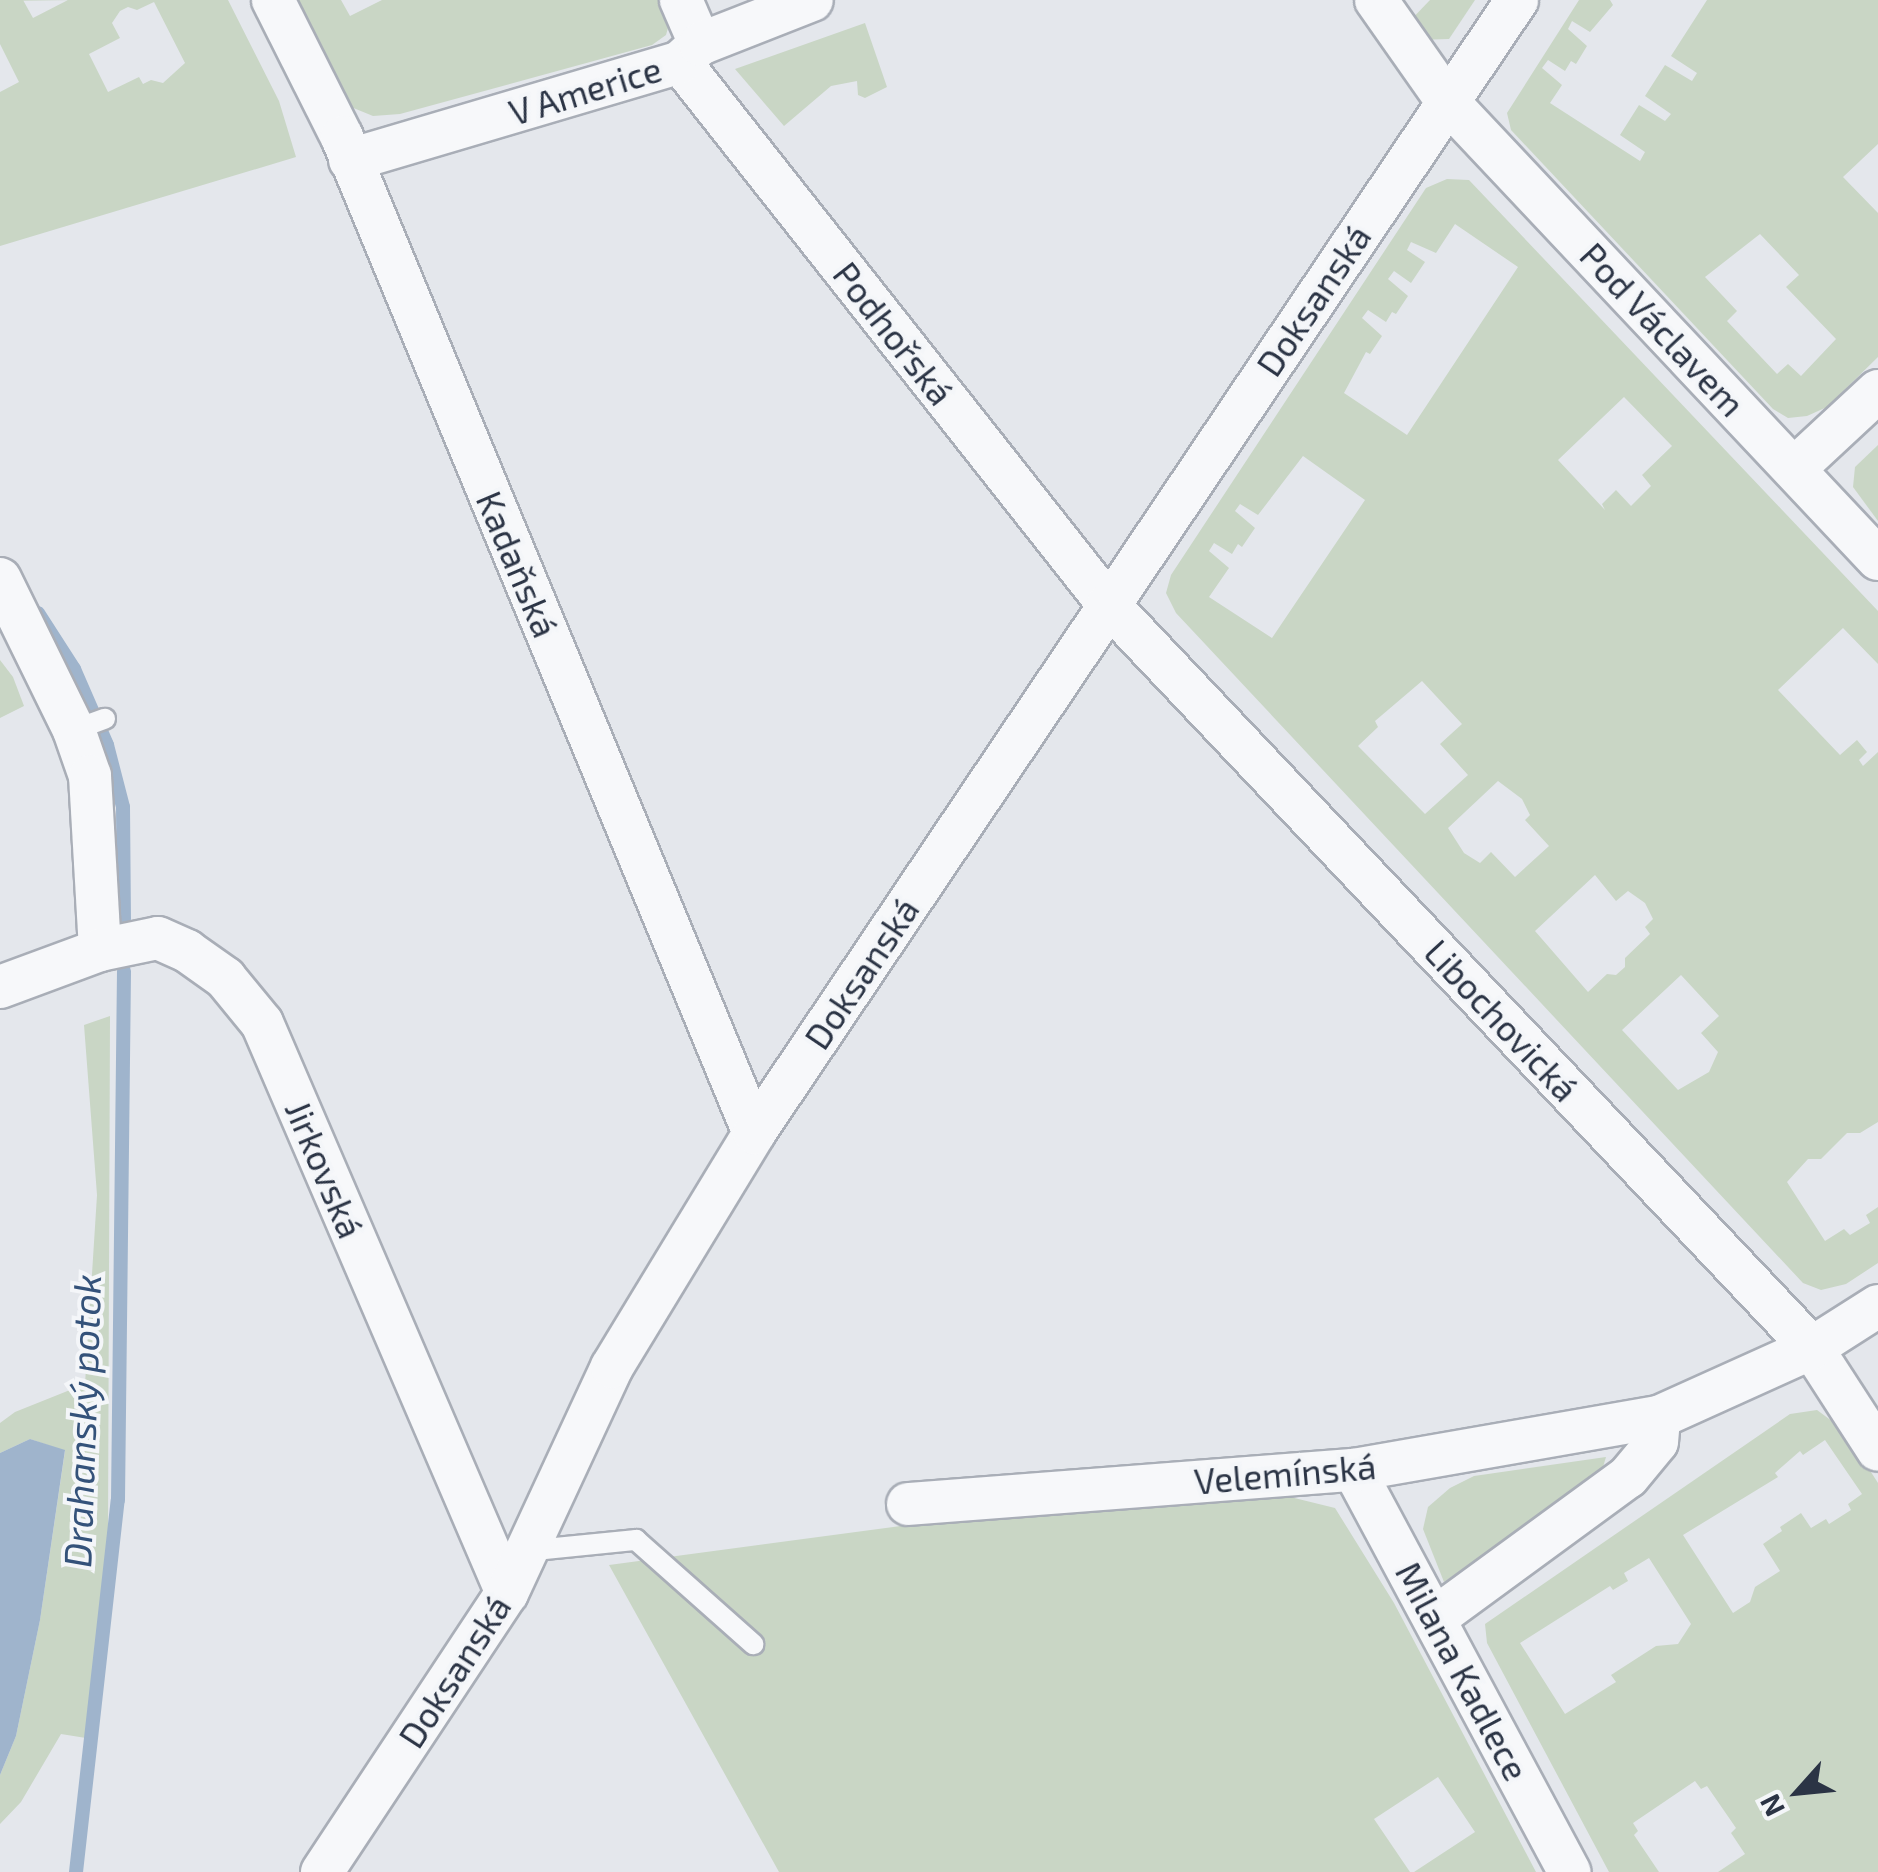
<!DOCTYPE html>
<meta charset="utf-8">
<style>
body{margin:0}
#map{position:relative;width:1878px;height:1872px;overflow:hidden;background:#e4e7ec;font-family:"Exo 2",sans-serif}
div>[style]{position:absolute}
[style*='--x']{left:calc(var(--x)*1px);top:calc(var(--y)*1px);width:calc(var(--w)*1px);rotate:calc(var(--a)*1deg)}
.green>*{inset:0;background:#c9d6c5}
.water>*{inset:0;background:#9fb4cc}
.stream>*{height:14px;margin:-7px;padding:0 7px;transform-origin:7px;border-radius:7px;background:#9fb4cc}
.roads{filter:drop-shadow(2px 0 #a9aeb7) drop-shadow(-2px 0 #a9aeb7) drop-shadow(0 2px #a9aeb7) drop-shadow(0 -2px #a9aeb7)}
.lane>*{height:20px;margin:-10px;padding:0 10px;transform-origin:10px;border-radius:10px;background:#f7f8fa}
.street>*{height:42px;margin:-21px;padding:0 21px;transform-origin:21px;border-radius:21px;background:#f7f8fa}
span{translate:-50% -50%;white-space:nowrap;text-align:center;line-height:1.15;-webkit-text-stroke:8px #f4f6f9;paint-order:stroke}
.street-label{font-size:35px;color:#2b3445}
.water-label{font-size:38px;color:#34527a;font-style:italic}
.north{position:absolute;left:1748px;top:1742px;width:100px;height:100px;-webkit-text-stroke:8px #f4f6f9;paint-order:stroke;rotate:243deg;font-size:28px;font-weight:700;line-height:40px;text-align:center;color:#2b3445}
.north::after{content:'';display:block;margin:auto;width:35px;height:45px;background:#2b3445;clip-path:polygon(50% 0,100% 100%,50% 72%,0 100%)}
</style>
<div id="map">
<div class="green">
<i style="clip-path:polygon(evenodd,0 0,23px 0,33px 18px,68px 0,228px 0,279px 101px,296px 157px,0 246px,0 92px,19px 82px,0 44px,0 0,154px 2px,185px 63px,163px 83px,151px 80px,143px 84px,139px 77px,108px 92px,89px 54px,120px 38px,112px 23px,120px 11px,128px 7px,137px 10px,154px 2px)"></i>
<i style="clip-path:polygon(296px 0,341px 0,350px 16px,382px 0,661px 0,670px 21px,666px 35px,652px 45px,400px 114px,373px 116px,351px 107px)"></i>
<i style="clip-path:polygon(1430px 0,1475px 0,1449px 39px,1417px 40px,1407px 24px)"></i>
<i style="clip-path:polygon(evenodd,1579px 0,1610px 0,1613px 5px,1590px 32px,1572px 21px,1568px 29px,1587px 46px,1576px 64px,1571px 61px,1565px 71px,1548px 60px,1542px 68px,1562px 85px,1550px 103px,1640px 161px,1645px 152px,1620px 135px,1639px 105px,1665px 121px,1671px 114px,1645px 96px,1665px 65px,1692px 81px,1697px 73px,1671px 56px,1707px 0,1878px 0,1878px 144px,1843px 177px,1878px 213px,1878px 357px,1827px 407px,1807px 416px,1788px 418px,1773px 409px,1511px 130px,1507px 113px,1579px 0,1760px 234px,1799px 275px,1786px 287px,1836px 339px,1801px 376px,1788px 364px,1777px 374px,1727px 321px,1737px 311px,1705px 277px,1760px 234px)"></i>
<i style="clip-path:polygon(865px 23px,887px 87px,865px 98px,858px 95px,857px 81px,831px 86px,784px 126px,735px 69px)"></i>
<i style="clip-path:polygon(evenodd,1447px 179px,1469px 180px,1878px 611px,1878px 664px,1843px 628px,1778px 690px,1840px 755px,1857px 740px,1867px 752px,1859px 760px,1863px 766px,1878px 752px,1878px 1122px,1860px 1133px,1847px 1133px,1821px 1159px,1808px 1159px,1787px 1182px,1825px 1241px,1844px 1229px,1850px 1235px,1870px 1223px,1866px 1215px,1878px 1207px,1878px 1263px,1846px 1284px,1821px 1290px,1803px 1283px,1176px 613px,1166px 593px,1171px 575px,1426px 188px,1447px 179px,1455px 224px,1518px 267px,1407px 435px,1344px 393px,1366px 352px,1370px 354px,1382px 336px,1362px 318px,1368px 310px,1386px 322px,1392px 312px,1396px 314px,1408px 296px,1388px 279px,1394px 271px,1411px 283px,1425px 262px,1407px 250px,1411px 242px,1436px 253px,1455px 224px,1447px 179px,1624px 397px,1672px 446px,1642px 475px,1651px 486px,1631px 506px,1616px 490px,1602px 504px,1605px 510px,1558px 460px,1624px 397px,1447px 179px,1303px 456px,1365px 500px,1272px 638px,1209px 597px,1229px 568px,1209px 551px,1214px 543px,1232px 554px,1238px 544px,1242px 547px,1255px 528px,1235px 511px,1240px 504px,1258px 515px,1303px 456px,1447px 179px,1422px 681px,1462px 724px,1440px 744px,1468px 775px,1425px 814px,1358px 746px,1378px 727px,1375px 721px,1422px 681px,1447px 179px,1498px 781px,1522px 799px,1530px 815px,1525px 820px,1549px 846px,1515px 877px,1491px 852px,1480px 863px,1464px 853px,1448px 828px,1498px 781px,1447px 179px,1595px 875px,1616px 901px,1628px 891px,1645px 903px,1653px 919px,1645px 927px,1650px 934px,1625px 958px,1625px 967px,1616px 975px,1607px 974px,1588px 992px,1535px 931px,1595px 875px,1447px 179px,1681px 975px,1719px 1016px,1701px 1033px,1718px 1052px,1709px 1072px,1678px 1090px,1622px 1030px,1681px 975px)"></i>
<i style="clip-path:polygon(1878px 445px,1878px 521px,1853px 487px,1855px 467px)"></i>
<i style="clip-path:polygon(0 660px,13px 677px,24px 706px,0 718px)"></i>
<i style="clip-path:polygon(110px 1016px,108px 1533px,86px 1738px,61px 1734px,21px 1802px,0 1824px,0 1775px,16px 1736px,40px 1620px,65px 1451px,30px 1439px,0 1453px,0 1423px,15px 1412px,85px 1384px,97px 1195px,84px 1025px)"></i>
<i style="clip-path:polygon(evenodd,1817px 1410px,1844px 1430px,1878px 1483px,1878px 1872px,1718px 1872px,1745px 1854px,1731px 1833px,1736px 1828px,1707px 1786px,1701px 1789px,1695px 1781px,1633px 1823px,1638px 1831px,1634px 1835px,1659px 1872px,1609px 1872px,1487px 1643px,1485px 1624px,1790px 1414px,1817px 1410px,1825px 1440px,1862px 1494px,1848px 1504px,1851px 1510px,1829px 1524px,1826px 1519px,1811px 1528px,1801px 1513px,1780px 1527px,1782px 1531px,1763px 1544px,1780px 1571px,1755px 1587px,1750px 1602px,1733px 1613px,1683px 1535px,1778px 1477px,1775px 1473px,1800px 1451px,1803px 1455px,1825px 1440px,1817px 1410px,1649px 1558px,1691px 1624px,1678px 1644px,1656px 1646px,1611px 1675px,1616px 1682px,1565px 1714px,1520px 1643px,1610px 1586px,1613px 1590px,1628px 1581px,1624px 1573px,1649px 1558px)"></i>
<i style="clip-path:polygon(1606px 1457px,1601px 1474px,1444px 1582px,1423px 1529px,1428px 1507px,1450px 1488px,1474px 1476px)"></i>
<i style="clip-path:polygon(1230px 1482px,1335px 1508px,1394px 1603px,1536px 1872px,1414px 1872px,1475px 1832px,1438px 1777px,1374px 1819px,1410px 1872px,779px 1872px,609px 1565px)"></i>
</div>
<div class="water">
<i style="clip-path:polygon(30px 1439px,65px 1450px,40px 1620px,16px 1736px,0 1775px,0 1453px)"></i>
</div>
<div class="stream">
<i style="--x:38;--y:613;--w:67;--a:57.3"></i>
<i style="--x:74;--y:669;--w:83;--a:66.5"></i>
<i style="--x:107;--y:745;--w:64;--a:75.5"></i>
<i style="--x:123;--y:807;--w:112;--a:89.5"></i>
<i style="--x:76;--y:1872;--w:374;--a:-83.6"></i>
<i style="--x:118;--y:1500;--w:529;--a:-89.35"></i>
</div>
<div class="roads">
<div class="lane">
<i style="--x:74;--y:730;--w:33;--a:-20"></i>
<i style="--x:525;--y:1551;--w:112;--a:-5.7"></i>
<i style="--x:636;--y:1540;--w:157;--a:41.6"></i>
</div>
<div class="street">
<i style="--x:273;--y:0;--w:153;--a:63.3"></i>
<i style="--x:342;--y:137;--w:1078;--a:67.53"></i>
<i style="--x:681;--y:0;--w:48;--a:66.6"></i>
<i style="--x:1376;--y:0;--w:123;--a:54.9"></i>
<i style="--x:1447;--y:101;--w:629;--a:46.74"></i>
<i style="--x:680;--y:62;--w:691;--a:51.7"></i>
<i style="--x:1108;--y:604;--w:1024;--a:46.58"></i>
<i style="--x:1812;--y:1348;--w:121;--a:57.1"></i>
<i style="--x:350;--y:160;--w:344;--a:-16.5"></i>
<i style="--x:680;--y:62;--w:27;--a:-42"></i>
<i style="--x:700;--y:44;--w:120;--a:-21.4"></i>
<i style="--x:1795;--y:468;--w:113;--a:-42.9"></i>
<i style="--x:0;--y:579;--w:168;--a:63.9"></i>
<i style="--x:74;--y:730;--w:49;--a:70.8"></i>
<i style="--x:90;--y:776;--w:174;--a:86.7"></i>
<i style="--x:0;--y:987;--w:107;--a:-20.3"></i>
<i style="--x:100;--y:950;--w:59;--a:-11.7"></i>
<i style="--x:158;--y:938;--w:32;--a:24"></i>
<i style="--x:187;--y:951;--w:47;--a:35.4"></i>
<i style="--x:225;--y:978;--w:58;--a:50.6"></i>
<i style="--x:262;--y:1023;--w:620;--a:66.74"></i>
<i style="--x:1354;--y:1470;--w:456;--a:61.8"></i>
<i style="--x:908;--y:1504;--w:447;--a:-4.4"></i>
<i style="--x:1354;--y:1470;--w:310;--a:-9.9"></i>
<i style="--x:1659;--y:1417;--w:168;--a:-24.3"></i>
<i style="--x:1812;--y:1348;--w:78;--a:-32.5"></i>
<i style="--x:1435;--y:1618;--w:239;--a:-36.2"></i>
<i style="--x:1628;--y:1477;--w:45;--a:-50.4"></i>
<i style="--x:1657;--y:1442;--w:25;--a:-85"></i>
<i style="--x:322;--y:1872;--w:335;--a:-56.5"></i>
<i style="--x:507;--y:1593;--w:249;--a:-65.1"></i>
<i style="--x:612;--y:1367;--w:274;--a:-58.7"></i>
<i style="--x:754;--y:1133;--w:1366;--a:-56.04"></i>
</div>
</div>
<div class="street-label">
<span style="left:585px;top:90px;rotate:-17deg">V Americe</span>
<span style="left:1313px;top:300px;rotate:-56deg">Doksanská</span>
<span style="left:1663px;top:329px;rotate:47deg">Pod Václavem</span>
<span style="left:894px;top:333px;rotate:52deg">Podhořská</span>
<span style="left:518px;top:564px;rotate:67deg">Kadaňská</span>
<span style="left:861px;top:973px;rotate:-56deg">Doksanská</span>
<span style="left:1502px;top:1020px;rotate:47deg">Libochovická</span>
<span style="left:325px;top:1169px;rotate:67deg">Jirkovská</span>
<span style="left:1285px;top:1473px;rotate:-5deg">Velemínská</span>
<span style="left:454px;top:1671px;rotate:-57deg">Doksanská</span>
<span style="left:1463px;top:1671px;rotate:62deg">Milana Kadlece</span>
</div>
<div class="water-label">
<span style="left:82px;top:1421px;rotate:-88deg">Drahanský potok</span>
</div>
<div class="north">N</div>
</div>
